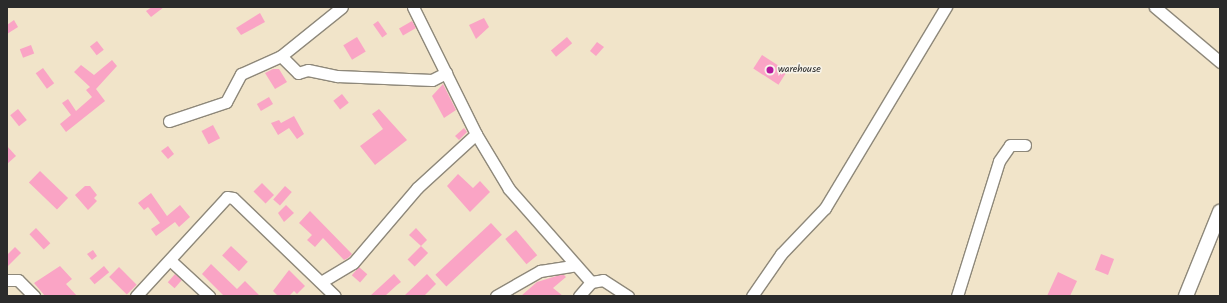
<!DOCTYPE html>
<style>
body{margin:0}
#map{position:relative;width:1227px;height:303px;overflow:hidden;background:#f1e4c9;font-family:Kalam,sans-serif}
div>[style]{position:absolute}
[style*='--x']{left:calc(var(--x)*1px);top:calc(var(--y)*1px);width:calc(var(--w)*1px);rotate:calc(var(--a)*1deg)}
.building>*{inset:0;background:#faa4c5;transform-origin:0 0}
.roads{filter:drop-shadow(1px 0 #8e887a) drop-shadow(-1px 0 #8e887a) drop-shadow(0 1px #8e887a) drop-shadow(0 -1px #8e887a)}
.minor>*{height:11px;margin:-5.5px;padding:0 5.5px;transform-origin:5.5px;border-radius:5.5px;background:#fff}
.major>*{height:14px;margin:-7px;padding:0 7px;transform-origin:7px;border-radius:7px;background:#fff}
.dots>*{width:11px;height:11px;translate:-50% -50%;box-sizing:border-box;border:2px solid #f7f3e8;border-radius:50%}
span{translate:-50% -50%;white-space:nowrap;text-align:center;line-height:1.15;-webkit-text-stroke:3.5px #f7f3e8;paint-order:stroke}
.poi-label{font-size:10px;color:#2b2b2b}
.left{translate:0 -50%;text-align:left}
.frame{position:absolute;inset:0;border:8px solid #2b2b2b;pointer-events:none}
</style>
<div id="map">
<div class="building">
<i style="clip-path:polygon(152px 7px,164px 7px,151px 17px,146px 11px)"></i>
<i style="clip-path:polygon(260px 13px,265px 22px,241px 35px,236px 28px)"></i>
<i style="clip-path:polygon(484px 18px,489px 27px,476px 39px,469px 25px)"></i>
<i style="clip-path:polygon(14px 20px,18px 27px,7px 34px,7px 25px)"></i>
<i style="left:378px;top:21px;width:16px;height:6px;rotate:55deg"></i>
<i style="left:412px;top:21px;width:8px;height:15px;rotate:60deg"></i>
<i style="left:357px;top:37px;width:17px;height:16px;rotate:59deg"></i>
<i style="left:567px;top:37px;width:8px;height:21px;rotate:50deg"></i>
<i style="left:97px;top:41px;width:11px;height:9px;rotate:52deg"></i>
<i style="clip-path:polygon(597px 42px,604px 47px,596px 56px,590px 51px)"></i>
<i style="left:31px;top:45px;width:9px;height:12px;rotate:69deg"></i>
<i style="left:762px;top:55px;width:30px;height:16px;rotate:33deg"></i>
<i style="clip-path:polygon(112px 60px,117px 66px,96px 89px,105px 101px,66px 132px,60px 124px,71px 115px,62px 103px,68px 99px,76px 111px,92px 97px,86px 90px,90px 87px,74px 72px,81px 65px,94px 75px)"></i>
<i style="left:43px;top:68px;width:19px;height:9px;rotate:54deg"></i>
<i style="clip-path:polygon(273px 69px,279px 69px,287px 82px,275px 89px,265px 73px)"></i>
<i style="clip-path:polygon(443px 84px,456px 110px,444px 118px,432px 96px)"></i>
<i style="left:342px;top:94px;width:11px;height:11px;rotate:52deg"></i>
<i style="left:269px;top:97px;width:8px;height:14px;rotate:60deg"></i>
<i style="left:18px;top:109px;width:14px;height:10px;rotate:51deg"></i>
<i style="clip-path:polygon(379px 109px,407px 140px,375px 165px,360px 146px,383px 129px,372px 114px)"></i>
<i style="clip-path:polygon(294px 116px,304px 134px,297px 139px,289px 128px,278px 135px,271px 123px,279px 120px,281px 123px)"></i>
<i style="left:213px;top:125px;width:15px;height:13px;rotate:62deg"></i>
<i style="clip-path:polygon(464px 128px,467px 132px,459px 140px,455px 136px)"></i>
<i style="clip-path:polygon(7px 146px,16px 156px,7px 164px)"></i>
<i style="clip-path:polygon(168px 146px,174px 154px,168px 159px,161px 151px)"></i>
<i style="left:40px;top:171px;width:39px;height:16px;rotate:44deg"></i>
<i style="clip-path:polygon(458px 174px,473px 188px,480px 181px,490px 192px,470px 212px,447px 186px)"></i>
<i style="left:262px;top:183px;width:17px;height:12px;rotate:45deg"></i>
<i style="clip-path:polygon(85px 186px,90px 186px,97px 195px,94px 198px,97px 201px,88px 210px,75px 195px)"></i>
<i style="left:285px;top:186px;width:9px;height:18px;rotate:41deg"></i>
<i style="clip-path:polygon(151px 193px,167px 216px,180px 205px,190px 217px,179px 227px,175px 222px,156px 236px,151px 229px,160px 223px,148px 207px,144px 210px,138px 203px)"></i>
<i style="clip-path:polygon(286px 205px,294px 213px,284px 222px,278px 213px)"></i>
<i style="clip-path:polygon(310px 211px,352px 254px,348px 258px,344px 260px,323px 238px,315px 247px,307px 240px,312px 235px,299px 223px)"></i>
<i style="left:491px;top:223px;width:16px;height:76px;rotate:47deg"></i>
<i style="left:36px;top:228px;width:21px;height:9px;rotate:47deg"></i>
<i style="clip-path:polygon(416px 228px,427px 240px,421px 246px,409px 235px)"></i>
<i style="left:516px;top:230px;width:33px;height:14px;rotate:50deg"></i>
<i style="left:231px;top:246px;width:23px;height:13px;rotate:43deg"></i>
<i style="left:421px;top:246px;width:10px;height:19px;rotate:45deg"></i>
<i style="clip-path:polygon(15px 247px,21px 253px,7px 267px,7px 255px)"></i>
<i style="clip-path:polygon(93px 250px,97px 256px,92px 260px,87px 254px)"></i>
<i style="left:1101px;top:254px;width:14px;height:17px;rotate:21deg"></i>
<i style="clip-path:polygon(211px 264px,237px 289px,245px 281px,260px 296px,224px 296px,202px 274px)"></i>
<i style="clip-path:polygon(60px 266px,72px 279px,66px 284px,77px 296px,45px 296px,34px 283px)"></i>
<i style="left:104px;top:266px;width:8px;height:19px;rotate:50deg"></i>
<i style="left:119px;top:267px;width:25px;height:14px;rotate:45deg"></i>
<i style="left:359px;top:267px;width:11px;height:11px;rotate:41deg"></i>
<i style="clip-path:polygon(289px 270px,305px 286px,297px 294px,294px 291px,289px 296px,278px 296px,273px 291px)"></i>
<i style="clip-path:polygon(1058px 272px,1077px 281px,1070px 296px,1047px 296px)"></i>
<i style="left:175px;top:274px;width:9px;height:11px;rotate:41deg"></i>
<i style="clip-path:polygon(394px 274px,401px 282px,397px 285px,385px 296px,370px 296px)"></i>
<i style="clip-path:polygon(427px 274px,436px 284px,424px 296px,404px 296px)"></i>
<i style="clip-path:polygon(563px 274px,566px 277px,553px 288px,563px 296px,521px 296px,537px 282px)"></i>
</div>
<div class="roads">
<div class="minor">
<i style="--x:413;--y:7;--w:142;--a:63.6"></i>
<i style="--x:476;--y:134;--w:64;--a:59"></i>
<i style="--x:509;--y:189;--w:124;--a:48.6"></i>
<i style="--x:1155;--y:7;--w:85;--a:40.2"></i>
<i style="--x:281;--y:56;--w:24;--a:45"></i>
<i style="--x:298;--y:73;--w:10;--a:-17"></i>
<i style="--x:308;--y:70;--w:30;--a:12"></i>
<i style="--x:337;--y:76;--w:95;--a:2.4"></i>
<i style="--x:432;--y:80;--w:16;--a:-27"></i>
<i style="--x:169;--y:121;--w:60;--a:-18.4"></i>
<i style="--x:226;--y:102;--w:32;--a:-62"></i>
<i style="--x:241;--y:74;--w:44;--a:-24.2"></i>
<i style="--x:281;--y:56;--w:78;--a:-38.8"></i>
<i style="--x:171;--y:261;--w:52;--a:42.6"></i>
<i style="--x:7;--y:280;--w:11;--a:0"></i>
<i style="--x:18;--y:280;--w:23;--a:45"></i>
<i style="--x:321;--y:282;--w:37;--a:-31"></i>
<i style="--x:353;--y:263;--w:99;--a:-49.5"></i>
<i style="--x:417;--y:188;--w:80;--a:-42.5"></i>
<i style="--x:136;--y:296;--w:134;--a:-47.4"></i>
<i style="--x:227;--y:197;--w:6;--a:9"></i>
<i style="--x:233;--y:198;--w:141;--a:43.9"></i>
<i style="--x:496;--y:296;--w:51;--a:-29.6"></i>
<i style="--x:540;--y:271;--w:36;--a:-9"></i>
<i style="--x:579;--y:296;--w:18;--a:-49"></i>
<i style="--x:591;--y:282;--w:12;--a:-9"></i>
<i style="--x:603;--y:280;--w:30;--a:33"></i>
<i style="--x:752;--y:296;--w:51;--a:-55.4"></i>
<i style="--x:781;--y:254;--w:64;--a:-46.3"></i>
<i style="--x:825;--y:208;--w:235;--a:-59"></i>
<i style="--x:957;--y:296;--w:141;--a:-72.7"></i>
<i style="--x:999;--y:161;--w:19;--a:-55"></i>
<i style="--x:1010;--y:145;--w:15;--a:0"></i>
</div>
<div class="major">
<i style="--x:1186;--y:296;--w:91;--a:-68"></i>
</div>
</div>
<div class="dots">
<i style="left:770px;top:70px;background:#b5179e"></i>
</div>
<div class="poi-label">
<span class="left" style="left:778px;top:70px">warehouse</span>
</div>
<div class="frame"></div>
</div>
